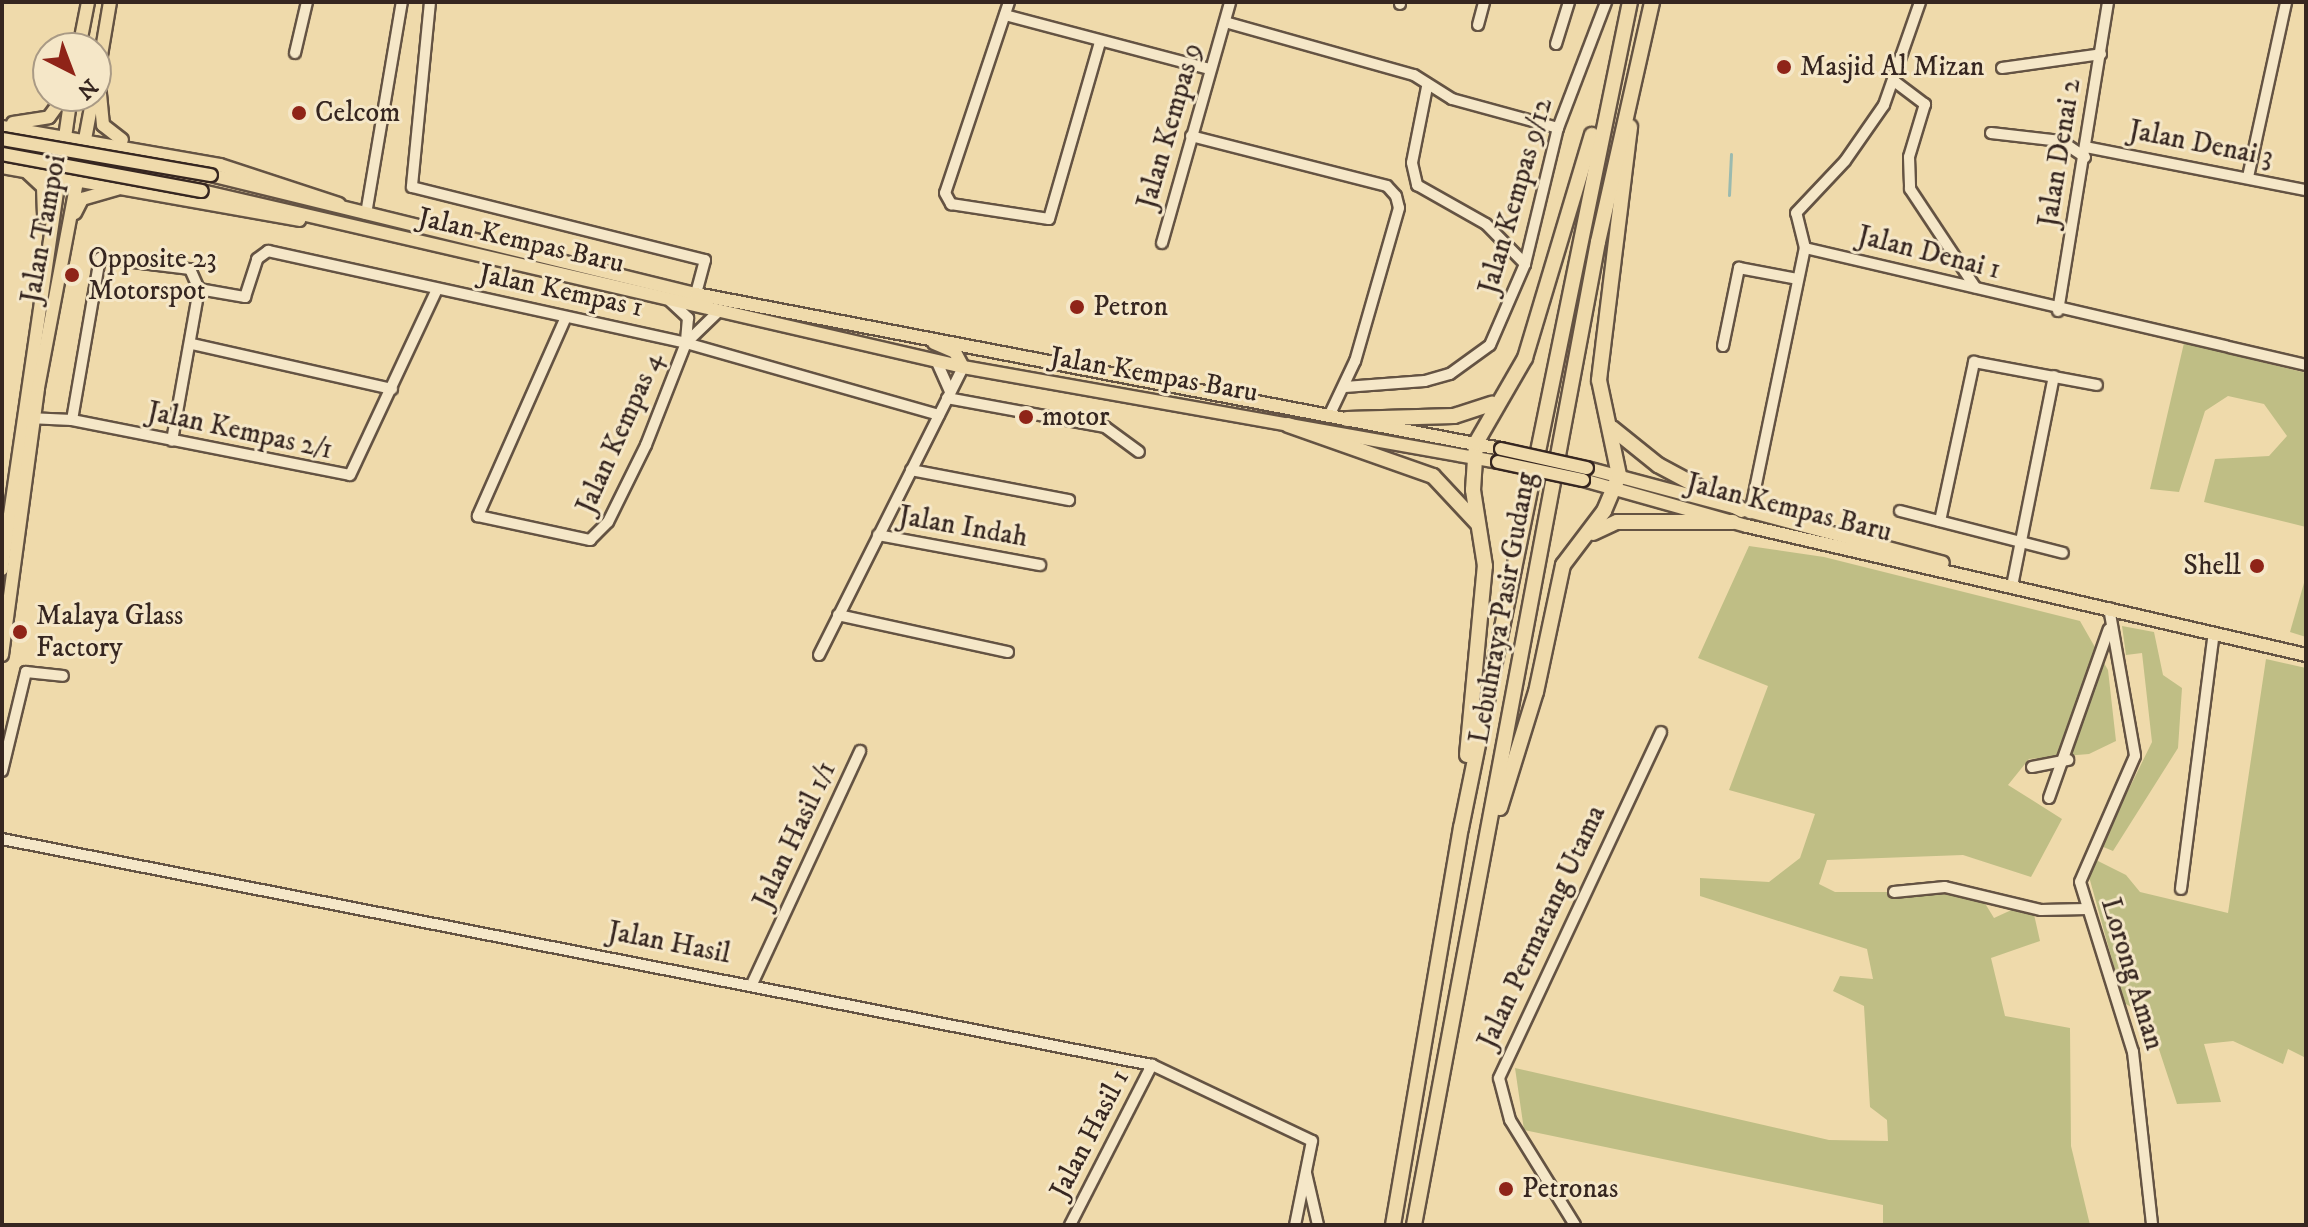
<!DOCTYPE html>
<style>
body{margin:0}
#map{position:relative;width:2308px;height:1227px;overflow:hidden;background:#efdaab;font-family:"IM FELL DW Pica",serif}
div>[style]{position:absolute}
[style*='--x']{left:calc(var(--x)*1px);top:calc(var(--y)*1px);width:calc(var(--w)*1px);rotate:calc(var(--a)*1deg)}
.green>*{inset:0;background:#bfbe85}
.stream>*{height:3px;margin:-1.5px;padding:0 1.5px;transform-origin:1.5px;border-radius:1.5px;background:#9abaaf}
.roads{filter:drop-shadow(2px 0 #645343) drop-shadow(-2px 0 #645343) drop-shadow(0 2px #645343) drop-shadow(0 -2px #645343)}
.minor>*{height:10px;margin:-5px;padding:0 5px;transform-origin:5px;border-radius:5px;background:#f5e7c8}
.major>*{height:12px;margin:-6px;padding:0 6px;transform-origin:6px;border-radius:6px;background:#efdaab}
.highway>*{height:14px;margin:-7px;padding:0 7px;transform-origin:7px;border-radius:7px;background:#efdaab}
.bridges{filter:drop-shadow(2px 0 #362620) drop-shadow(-2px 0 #362620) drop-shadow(0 2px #362620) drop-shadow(0 -2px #362620)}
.major-bridge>*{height:12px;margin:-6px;padding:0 6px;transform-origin:6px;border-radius:6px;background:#efdaab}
.dots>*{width:22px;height:22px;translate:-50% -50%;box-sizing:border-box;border:4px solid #f5e7c8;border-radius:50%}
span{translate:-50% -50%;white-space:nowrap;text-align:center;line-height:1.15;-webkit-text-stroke:6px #f5e7c8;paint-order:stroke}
.poi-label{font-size:28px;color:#362620}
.left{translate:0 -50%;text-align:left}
.right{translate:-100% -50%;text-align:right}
.street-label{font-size:28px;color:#362620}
.frame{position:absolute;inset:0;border:4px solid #362620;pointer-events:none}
.north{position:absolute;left:32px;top:32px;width:80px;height:80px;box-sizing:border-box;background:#f5e7c8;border:2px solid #a99a85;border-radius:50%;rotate:138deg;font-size:22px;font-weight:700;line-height:32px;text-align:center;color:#362620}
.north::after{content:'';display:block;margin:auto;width:28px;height:36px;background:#8f2418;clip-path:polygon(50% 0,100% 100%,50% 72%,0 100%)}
</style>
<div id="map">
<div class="green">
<i style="clip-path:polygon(2184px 343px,2306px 373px,2306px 527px,2204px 502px,2215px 459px,2269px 456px,2287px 436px,2264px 404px,2228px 396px,2205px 411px,2179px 492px,2150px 489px)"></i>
<i style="clip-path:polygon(1749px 546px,1824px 557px,2080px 621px,2108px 670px,2116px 741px,2089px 754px,2029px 759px,2008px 785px,2062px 819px,2031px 877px,1963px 855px,1827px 860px,1819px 884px,1835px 892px,1978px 892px,1994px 918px,2031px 901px,2040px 941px,1991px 958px,2005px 1016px,2070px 1028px,2071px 1146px,2090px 1225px,1883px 1225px,1883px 1205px,1524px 1130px,1515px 1068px,1829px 1140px,1888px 1141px,1887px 1120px,1870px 1107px,1864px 1006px,1833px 991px,1840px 976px,1873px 979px,1867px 949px,1700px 896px,1700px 878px,1769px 882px,1800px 858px,1815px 814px,1729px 790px,1768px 686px,1698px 658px)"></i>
<i style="clip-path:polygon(2306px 576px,2306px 637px,2290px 632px)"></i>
<i style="clip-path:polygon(2122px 626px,2154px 632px,2163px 675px,2182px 688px,2178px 748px,2113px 851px,2101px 846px,2152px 742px,2142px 653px,2126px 655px)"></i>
<i style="clip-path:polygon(2266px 659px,2306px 668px,2306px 1058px,2288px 1049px,2283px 1064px,2233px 1041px,2204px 1044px,2221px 1102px,2177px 1104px,2148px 1016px,2124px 1003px,2088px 873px,2094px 859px,2126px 875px,2140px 892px,2228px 913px)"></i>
</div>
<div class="stream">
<i style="--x:1729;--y:195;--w:41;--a:-87.2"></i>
</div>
<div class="roads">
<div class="minor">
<i style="--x:430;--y:2;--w:186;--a:95.6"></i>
<i style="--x:412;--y:187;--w:302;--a:14"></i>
<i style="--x:705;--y:260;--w:35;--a:105"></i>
<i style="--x:1009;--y:2;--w:201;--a:108.5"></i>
<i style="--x:945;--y:193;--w:13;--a:61"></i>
<i style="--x:951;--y:204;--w:99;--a:8.7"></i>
<i style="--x:1049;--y:219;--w:184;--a:-73.9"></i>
<i style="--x:1400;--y:4;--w:2;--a:-90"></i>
<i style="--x:1005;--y:15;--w:211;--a:14.8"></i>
<i style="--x:1225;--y:22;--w:196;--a:15.7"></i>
<i style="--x:1414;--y:75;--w:45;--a:32.3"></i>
<i style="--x:1452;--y:99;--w:110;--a:15.3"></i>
<i style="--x:1478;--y:25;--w:24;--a:-75"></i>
<i style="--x:1556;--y:44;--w:44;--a:-72.8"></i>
<i style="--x:295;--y:53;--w:52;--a:-76.8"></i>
<i style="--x:2002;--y:68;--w:100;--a:-8"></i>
<i style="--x:1894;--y:81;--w:39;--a:37"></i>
<i style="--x:1925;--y:104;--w:55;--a:106.8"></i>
<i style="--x:1909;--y:157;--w:32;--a:88"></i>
<i style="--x:1910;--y:189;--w:118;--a:56.4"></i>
<i style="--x:1427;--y:87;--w:77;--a:101.2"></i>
<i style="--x:1412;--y:163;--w:23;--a:77"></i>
<i style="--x:1417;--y:185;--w:79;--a:29.5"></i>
<i style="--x:1486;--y:224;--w:56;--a:45.7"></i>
<i style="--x:1991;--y:133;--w:70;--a:6.5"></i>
<i style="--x:2061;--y:141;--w:29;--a:34"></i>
<i style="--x:1191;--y:136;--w:202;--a:14.3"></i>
<i style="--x:1387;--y:186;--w:13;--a:48"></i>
<i style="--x:1396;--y:196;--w:12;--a:76"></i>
<i style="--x:1399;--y:208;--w:159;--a:106"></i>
<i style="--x:1355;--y:361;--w:61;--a:115.3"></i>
<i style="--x:2086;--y:147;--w:224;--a:11.1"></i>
<i style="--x:2248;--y:177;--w:179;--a:-77.7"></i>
<i style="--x:366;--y:214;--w:215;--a:-80.4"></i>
<i style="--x:1162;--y:243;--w:250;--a:-74.2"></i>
<i style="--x:1805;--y:248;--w:514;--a:13.14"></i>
<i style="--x:1805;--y:248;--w:36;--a:-104"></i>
<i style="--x:1796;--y:213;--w:71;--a:-46.7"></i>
<i style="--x:1845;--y:161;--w:68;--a:-55.1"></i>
<i style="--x:1884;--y:105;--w:109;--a:-70.7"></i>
<i style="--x:199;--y:289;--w:47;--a:9.9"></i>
<i style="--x:245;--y:297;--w:40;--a:-72"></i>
<i style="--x:257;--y:259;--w:14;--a:-36"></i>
<i style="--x:268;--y:251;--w:428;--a:12.4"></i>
<i style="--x:686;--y:343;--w:263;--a:15.9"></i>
<i style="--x:670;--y:301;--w:25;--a:43"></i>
<i style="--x:688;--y:318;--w:23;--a:95"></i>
<i style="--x:2058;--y:311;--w:313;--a:-80.8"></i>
<i style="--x:566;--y:317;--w:218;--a:113.9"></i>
<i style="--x:478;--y:516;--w:115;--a:12.1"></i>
<i style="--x:590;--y:540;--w:25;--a:-45"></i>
<i style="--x:608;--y:522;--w:86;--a:-63.7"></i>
<i style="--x:646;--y:445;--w:110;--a:-68.6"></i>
<i style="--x:686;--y:343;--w:45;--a:-44.1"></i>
<i style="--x:192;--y:344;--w:205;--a:12.7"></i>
<i style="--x:1723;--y:346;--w:80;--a:-78.4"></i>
<i style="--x:1739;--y:268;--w:59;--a:10.7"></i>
<i style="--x:936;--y:360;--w:35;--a:66"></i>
<i style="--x:1345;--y:387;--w:80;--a:-4.3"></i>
<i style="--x:1425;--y:381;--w:26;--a:-16"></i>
<i style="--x:1450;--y:374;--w:49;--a:-35.9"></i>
<i style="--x:1490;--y:345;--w:88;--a:-66.6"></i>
<i style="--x:1525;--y:264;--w:140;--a:-76.4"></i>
<i style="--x:1558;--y:128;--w:135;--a:-69.1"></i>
<i style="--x:947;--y:398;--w:161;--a:10.4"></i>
<i style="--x:1105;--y:427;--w:42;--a:36.3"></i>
<i style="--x:28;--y:418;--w:44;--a:2.6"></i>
<i style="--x:72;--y:420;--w:283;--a:11.2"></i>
<i style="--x:350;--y:475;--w:205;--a:-64.9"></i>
<i style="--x:72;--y:420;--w:164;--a:-80.2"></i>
<i style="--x:100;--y:258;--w:91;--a:7"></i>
<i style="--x:190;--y:269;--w:22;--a:66"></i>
<i style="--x:199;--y:289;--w:154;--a:100.1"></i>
<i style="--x:911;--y:470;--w:161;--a:10.8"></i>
<i style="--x:1900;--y:511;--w:168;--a:14.4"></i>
<i style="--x:1750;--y:513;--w:271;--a:-78.3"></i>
<i style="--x:1940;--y:521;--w:163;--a:-77.9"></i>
<i style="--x:1974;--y:362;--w:125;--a:10.6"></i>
<i style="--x:878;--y:535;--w:165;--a:10.5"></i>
<i style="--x:2013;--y:581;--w:209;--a:-78.7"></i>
<i style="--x:2109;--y:608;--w:150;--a:80"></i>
<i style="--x:2135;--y:756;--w:137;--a:113.6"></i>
<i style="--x:2080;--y:882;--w:178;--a:72.7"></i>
<i style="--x:2133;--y:1052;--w:174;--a:83.7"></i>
<i style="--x:838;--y:615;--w:174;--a:12.3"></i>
<i style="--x:819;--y:655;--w:322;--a:-63.4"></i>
<i style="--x:2032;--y:767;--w:37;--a:-11"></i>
<i style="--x:2;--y:771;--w:102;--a:-76.4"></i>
<i style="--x:26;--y:672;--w:37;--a:6"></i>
<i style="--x:2049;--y:798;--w:179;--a:-70.5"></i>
<i style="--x:2;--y:839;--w:1172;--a:11.12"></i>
<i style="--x:1152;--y:1065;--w:177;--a:25.4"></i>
<i style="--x:1312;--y:1141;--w:86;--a:101.4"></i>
<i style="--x:2181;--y:889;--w:258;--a:-82.7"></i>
<i style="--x:1894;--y:892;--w:51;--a:-5.6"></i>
<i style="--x:1945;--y:887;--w:99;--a:13.5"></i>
<i style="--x:2041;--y:910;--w:46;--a:-1.2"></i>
<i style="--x:752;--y:984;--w:257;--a:-65.1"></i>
<i style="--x:1306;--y:1173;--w:53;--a:77"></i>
<i style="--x:1070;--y:1225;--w:180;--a:-62.9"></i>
<i style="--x:1575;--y:1225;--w:123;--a:-121.8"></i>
<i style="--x:1510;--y:1120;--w:43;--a:-104.7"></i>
<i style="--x:1499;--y:1078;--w:382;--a:-64.9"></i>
</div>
<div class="major">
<i style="--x:79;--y:48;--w:47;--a:-78.9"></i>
<i style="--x:98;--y:73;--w:52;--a:84.5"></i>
<i style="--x:103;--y:125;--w:24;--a:38"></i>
<i style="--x:97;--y:79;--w:78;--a:-80.4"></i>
<i style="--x:13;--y:123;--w:36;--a:-9"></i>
<i style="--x:49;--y:117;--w:26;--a:-54"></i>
<i style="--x:2;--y:127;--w:221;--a:9.9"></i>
<i style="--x:220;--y:165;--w:125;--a:18.1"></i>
<i style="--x:2;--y:167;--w:302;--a:10.1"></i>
<i style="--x:27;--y:172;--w:22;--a:43"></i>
<i style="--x:43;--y:187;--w:31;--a:88"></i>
<i style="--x:211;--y:175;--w:499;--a:13.8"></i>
<i style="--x:696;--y:294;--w:820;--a:10.9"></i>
<i style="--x:202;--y:191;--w:781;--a:13.02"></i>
<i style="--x:963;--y:367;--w:543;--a:10.07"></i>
<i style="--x:75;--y:213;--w:16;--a:-63"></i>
<i style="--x:82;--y:199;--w:37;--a:-16"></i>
<i style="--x:934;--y:343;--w:23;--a:23"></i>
<i style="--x:955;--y:352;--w:17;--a:62"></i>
<i style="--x:1587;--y:468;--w:368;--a:14.9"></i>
<i style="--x:1583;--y:480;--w:170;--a:15.7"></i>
<i style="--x:1747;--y:526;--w:574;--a:12.99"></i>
<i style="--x:2;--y:569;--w:478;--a:-81.7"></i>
<i style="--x:2;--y:655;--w:269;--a:-82.3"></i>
<i style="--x:38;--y:388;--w:297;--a:-79.3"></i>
</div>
<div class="highway">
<i style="--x:1347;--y:419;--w:107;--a:-1.6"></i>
<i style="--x:1454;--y:416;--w:40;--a:-18"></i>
<i style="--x:1288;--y:425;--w:154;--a:19.4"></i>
<i style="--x:1433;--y:476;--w:64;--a:46.9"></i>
<i style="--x:1612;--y:428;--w:59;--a:38.8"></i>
<i style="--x:1658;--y:465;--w:95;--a:28.2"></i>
<i style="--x:1593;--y:533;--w:26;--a:-25"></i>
<i style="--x:1617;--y:522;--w:116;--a:0"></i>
<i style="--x:1467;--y:755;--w:190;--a:-84.6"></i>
<i style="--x:1485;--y:566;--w:77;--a:-99"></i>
<i style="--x:1473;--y:490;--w:47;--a:-86.3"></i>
<i style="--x:1476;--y:443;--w:98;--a:-60"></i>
<i style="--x:1525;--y:358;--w:233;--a:-73.3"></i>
<i style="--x:1500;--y:808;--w:121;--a:-72.8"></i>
<i style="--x:1536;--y:692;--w:130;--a:-78"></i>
<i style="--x:1563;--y:565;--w:68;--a:-52.8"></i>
<i style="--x:1604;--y:511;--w:39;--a:-67"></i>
<i style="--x:1619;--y:475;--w:97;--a:-101.9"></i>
<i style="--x:1599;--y:380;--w:255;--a:-83"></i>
<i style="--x:1393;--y:1225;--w:403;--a:-80.3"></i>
<i style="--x:1461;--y:828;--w:843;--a:-78.44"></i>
<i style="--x:1414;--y:1225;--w:1000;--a:-79.4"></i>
<i style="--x:1598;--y:242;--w:246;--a:-77.3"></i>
</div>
</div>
<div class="bridges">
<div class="major-bridge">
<i style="--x:2;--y:139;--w:212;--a:9.8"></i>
<i style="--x:2;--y:154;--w:203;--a:10.5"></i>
<i style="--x:1501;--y:449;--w:88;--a:12.5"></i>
<i style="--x:1498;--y:462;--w:87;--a:12"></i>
</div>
</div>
<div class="dots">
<i style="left:1784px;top:67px;background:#8f2418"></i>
<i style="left:299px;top:113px;background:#8f2418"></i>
<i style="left:72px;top:275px;background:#8f2418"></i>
<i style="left:1077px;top:307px;background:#8f2418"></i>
<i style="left:1026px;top:417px;background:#8f2418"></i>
<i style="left:2257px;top:566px;background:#8f2418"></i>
<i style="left:20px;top:632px;background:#8f2418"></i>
<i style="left:1506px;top:1189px;background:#8f2418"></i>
</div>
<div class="poi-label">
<span class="left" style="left:1800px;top:67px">Masjid Al Mizan</span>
<span class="left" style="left:315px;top:113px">Celcom</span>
<span class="left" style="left:88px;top:275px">Opposite 23<br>Motorspot</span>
<span class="left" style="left:1093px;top:307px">Petron</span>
<span class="left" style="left:1042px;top:417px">motor</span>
<span class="right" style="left:2241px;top:566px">Shell</span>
<span class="left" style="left:36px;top:632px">Malaya Glass<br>Factory</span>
<span class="left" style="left:1522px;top:1189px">Petronas</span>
</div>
<div class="street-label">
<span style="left:1170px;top:126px;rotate:-74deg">Jalan Kempas 9</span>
<span style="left:2201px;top:144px;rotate:11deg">Jalan Denai 3</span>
<span style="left:2060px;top:153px;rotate:-81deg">Jalan Denai 2</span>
<span style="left:1516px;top:196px;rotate:-74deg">Jalan Kempas 9/12</span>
<span style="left:44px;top:229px;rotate:-80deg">Jalan Tampoi</span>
<span style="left:521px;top:241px;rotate:13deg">Jalan Kempas Baru</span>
<span style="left:1929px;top:253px;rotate:14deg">Jalan Denai 1</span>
<span style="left:561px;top:291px;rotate:12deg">Jalan Kempas 1</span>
<span style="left:1154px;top:375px;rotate:10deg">Jalan Kempas Baru</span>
<span style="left:240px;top:431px;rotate:12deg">Jalan Kempas 2/1</span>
<span style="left:620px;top:433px;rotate:-66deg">Jalan Kempas 4</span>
<span style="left:1789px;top:508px;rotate:14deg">Jalan Kempas Baru</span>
<span style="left:963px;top:527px;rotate:10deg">Jalan Indah</span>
<span style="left:1503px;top:608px;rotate:-80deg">Lebuhraya Pasir Gudang</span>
<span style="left:795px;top:835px;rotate:-65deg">Jalan Hasil 1/1</span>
<span style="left:1542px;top:927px;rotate:-65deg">Jalan Permatang Utama</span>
<span style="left:669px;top:943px;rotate:11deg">Jalan Hasil</span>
<span style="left:2132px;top:974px;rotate:73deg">Lorong Aman</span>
<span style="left:1090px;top:1134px;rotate:-63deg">Jalan Hasil 1</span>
</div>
<div class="frame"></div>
<div class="north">N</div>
</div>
